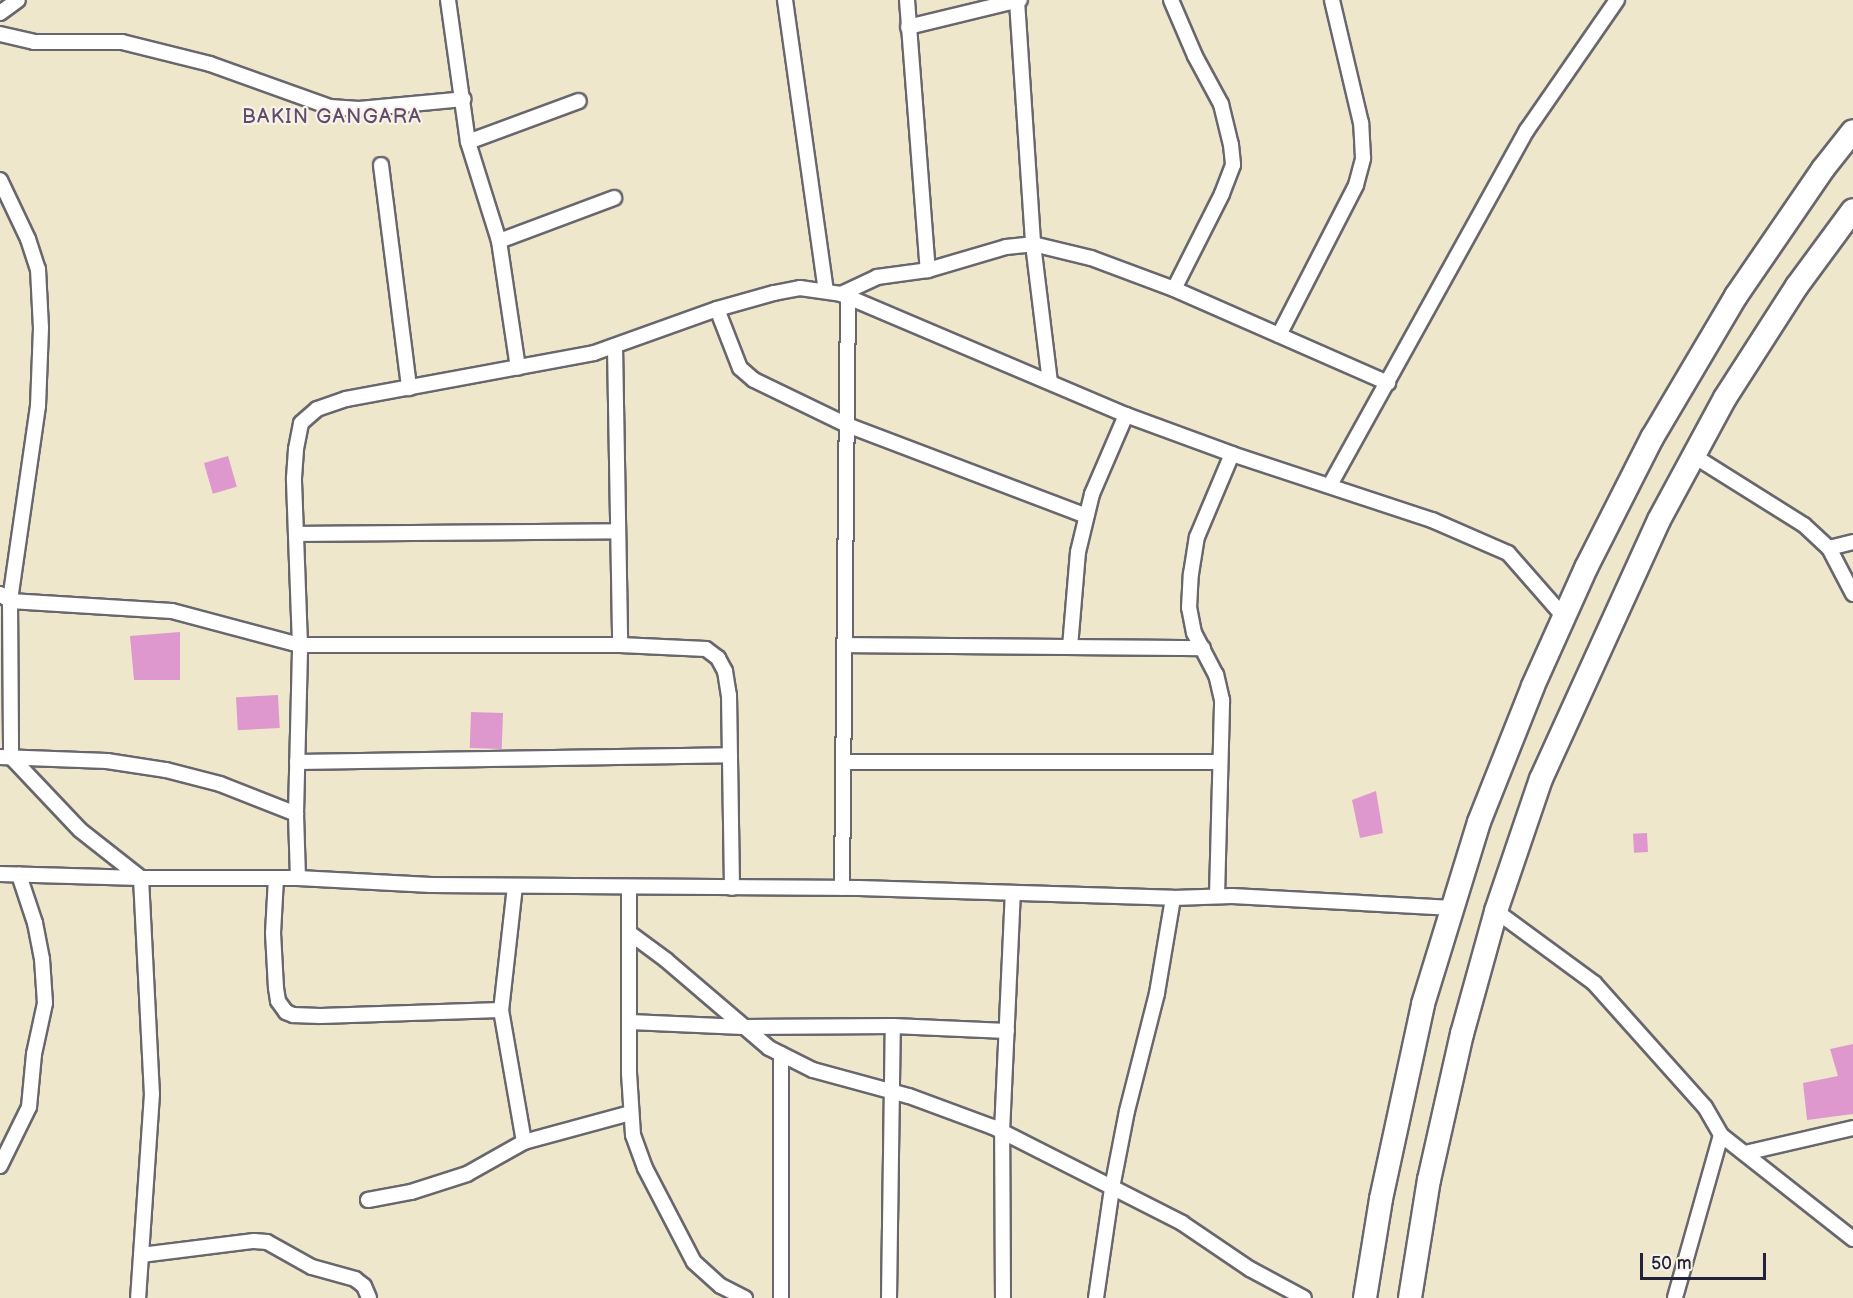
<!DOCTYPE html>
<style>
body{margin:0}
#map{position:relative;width:1853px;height:1298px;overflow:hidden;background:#eee7cc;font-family:"Balsamiq Sans",sans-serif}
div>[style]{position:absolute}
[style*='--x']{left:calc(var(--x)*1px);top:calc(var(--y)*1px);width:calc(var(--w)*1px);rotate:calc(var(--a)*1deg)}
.building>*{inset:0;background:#de98cd;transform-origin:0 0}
.roads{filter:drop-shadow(2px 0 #69676e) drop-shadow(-2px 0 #69676e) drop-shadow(0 2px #69676e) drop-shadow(0 -2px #69676e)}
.minor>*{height:14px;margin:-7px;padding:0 7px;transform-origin:7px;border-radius:7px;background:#fff}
.primary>*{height:22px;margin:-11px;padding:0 11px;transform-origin:11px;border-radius:11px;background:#fff}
span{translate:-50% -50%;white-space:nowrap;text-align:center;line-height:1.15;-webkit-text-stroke:4.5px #f7f3e8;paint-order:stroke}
.quarter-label{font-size:20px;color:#644b6e;letter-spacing:1.5px}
.scale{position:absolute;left:1640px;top:1253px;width:126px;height:27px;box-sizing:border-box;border:3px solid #22223b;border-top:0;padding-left:8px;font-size:18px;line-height:21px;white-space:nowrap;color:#22223b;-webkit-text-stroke:4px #f7f3e8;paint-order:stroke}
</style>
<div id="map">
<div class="building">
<i style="left:228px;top:456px;width:32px;height:25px;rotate:74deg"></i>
<i style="clip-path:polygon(180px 632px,180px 680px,134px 680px,130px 636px)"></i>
<i style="left:278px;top:695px;width:33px;height:42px;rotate:87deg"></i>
<i style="left:471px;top:712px;width:32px;height:36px;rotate:2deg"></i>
<i style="clip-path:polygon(1376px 791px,1383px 833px,1360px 838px,1352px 800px)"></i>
<i style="left:1647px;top:833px;width:19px;height:14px;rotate:87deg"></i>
<i style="clip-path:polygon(1853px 1044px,1853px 1114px,1807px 1120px,1803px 1083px,1838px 1076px,1830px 1049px)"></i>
</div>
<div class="roads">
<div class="minor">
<i style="--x:448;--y:0;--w:143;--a:82"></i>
<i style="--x:468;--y:142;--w:104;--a:72.6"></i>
<i style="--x:499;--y:241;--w:128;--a:81.5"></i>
<i style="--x:785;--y:0;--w:293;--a:82"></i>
<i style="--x:907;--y:0;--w:271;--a:85.6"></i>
<i style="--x:1171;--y:0;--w:61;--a:66.8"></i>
<i style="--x:1195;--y:56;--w:55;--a:61.6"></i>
<i style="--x:1221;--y:104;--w:42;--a:76.3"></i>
<i style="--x:1231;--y:145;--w:20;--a:84"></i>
<i style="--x:1233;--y:165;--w:31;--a:111"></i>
<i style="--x:1222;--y:194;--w:106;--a:116.8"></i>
<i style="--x:1017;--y:1;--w:244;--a:86.2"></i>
<i style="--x:1033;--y:244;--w:139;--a:83"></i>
<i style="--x:0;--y:13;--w:22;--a:-36"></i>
<i style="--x:908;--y:27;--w:115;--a:-13.6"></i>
<i style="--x:0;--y:34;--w:35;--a:13"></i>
<i style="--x:34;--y:42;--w:88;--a:0"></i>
<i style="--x:122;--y:42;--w:91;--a:14"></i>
<i style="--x:210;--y:64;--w:127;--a:19.7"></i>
<i style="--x:330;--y:107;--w:29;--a:4"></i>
<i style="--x:359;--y:109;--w:105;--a:-5.4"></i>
<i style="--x:468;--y:142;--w:118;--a:-20.3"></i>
<i style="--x:381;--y:165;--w:225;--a:82.8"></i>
<i style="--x:0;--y:180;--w:65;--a:64.6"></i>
<i style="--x:28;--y:239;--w:32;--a:72"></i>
<i style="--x:38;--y:269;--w:59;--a:87.1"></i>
<i style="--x:41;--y:328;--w:78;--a:92.2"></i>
<i style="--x:38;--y:406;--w:197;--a:98.2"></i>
<i style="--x:10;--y:601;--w:156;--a:89.6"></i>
<i style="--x:11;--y:757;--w:100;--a:46.6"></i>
<i style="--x:80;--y:830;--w:78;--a:38.2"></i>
<i style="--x:141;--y:878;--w:216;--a:87.1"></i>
<i style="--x:152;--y:1094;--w:204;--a:93.9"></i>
<i style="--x:499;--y:241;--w:123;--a:-20.5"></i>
<i style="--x:841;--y:294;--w:40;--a:-25"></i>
<i style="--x:877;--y:277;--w:51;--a:-7.8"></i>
<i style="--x:928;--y:270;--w:81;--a:-16.4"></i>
<i style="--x:1006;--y:247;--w:27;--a:-6"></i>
<i style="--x:1033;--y:244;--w:60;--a:13.6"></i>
<i style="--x:1091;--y:258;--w:89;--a:20.5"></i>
<i style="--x:1174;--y:289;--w:234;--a:23.7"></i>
<i style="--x:717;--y:309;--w:63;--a:68.7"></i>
<i style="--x:740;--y:368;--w:18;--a:41"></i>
<i style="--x:754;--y:380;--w:103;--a:25.8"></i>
<i style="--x:847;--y:425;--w:256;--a:20.8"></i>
<i style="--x:1279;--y:335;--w:169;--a:-62.8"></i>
<i style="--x:1356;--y:185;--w:28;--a:-75"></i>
<i style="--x:1363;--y:158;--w:35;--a:-93"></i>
<i style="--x:1361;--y:123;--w:126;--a:-103.3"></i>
<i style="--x:615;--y:346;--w:299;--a:89"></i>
<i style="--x:1694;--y:456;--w:130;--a:32.1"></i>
<i style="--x:1804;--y:525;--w:34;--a:43"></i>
<i style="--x:1829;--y:548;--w:52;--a:62.4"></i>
<i style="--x:1330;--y:485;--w:406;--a:-61"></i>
<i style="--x:1527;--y:130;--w:158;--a:-55.3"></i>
<i style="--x:298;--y:534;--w:320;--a:-0.5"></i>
<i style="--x:1829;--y:548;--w:25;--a:-14"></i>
<i style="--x:0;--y:594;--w:12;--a:35"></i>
<i style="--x:10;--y:601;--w:162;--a:3.5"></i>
<i style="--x:172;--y:611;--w:132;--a:14.9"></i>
<i style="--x:300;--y:645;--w:320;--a:0"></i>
<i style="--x:620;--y:645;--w:86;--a:2.7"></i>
<i style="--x:706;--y:649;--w:15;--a:37"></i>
<i style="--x:718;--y:658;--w:15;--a:62"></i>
<i style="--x:725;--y:671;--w:24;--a:81"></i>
<i style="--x:729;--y:695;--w:193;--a:89.1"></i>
<i style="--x:844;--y:645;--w:359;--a:0.5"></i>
<i style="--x:1070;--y:647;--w:95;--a:-85.2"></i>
<i style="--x:1078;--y:552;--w:60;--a:-76.4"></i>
<i style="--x:1092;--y:494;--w:86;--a:-66.7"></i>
<i style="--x:0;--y:757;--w:107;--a:2.1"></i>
<i style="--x:107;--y:761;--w:60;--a:8.7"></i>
<i style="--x:166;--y:770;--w:56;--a:14.5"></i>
<i style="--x:220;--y:784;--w:82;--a:21.5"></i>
<i style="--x:297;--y:762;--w:433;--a:-0.9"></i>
<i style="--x:843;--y:762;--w:375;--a:0"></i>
<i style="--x:0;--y:874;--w:141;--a:1.6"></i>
<i style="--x:141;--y:878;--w:157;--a:0"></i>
<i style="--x:298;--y:878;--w:133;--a:3"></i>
<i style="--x:431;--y:885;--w:428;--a:0.4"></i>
<i style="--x:859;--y:888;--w:314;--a:1.8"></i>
<i style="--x:1173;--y:898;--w:59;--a:-1.9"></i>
<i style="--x:1232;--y:896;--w:221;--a:3.1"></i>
<i style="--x:276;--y:878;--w:55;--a:93.1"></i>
<i style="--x:273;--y:933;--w:55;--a:86.9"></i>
<i style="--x:276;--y:988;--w:13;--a:81"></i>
<i style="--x:278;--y:1001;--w:14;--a:54"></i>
<i style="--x:286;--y:1012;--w:8;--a:23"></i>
<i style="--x:293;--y:1015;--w:27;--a:2"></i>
<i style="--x:320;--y:1016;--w:181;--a:-1.9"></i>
<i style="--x:298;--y:878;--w:64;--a:-91.8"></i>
<i style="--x:296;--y:814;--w:169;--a:-88.6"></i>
<i style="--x:300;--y:645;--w:167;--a:-92.1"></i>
<i style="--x:294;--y:478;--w:29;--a:-86"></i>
<i style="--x:296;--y:449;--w:26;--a:-79"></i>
<i style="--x:301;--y:423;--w:21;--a:-41"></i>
<i style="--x:317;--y:409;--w:31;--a:-19"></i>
<i style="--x:346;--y:399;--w:252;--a:-10.5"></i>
<i style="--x:594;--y:353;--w:131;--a:-19.7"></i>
<i style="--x:717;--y:309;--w:59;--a:-15.7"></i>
<i style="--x:774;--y:293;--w:26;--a:-11"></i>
<i style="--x:800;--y:288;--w:41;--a:8.3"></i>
<i style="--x:841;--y:294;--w:310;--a:23"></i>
<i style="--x:1126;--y:415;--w:113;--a:20.2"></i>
<i style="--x:1232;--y:454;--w:211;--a:18.3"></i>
<i style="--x:1432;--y:520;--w:83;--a:23.5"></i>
<i style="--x:1508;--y:553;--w:85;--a:48.8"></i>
<i style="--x:515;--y:886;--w:125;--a:96.4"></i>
<i style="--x:501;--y:1010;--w:134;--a:80.1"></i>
<i style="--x:629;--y:887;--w:186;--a:90"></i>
<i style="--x:629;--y:1073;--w:62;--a:86.3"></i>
<i style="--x:633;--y:1135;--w:35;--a:70"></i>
<i style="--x:645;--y:1168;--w:106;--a:62.5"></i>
<i style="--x:694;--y:1262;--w:36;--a:42"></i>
<i style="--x:721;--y:1286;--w:27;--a:27"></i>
<i style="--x:842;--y:888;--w:590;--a:-89.42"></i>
<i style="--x:1217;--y:896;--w:196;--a:-88.5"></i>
<i style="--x:1222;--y:700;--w:26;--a:-103"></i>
<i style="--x:1216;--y:675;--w:47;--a:-117.6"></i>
<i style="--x:1194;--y:633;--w:25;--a:-101"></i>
<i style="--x:1189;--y:608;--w:34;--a:-87"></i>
<i style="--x:1191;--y:574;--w:37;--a:-81"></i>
<i style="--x:1197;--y:537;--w:90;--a:-67.1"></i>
<i style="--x:1496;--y:911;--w:122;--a:36.3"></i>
<i style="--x:1594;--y:983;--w:166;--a:48.2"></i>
<i style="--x:1705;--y:1107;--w:32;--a:60"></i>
<i style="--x:1721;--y:1135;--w:169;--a:105.8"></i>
<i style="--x:631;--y:934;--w:44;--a:36.6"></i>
<i style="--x:666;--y:960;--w:135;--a:40.5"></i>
<i style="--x:769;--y:1048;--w:49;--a:26.6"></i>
<i style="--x:813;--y:1070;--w:99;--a:15.2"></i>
<i style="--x:909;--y:1096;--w:90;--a:20.3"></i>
<i style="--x:993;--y:1127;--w:212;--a:26.9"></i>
<i style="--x:1182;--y:1223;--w:82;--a:34.1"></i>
<i style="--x:1250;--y:1269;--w:61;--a:28.2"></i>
<i style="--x:630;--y:1022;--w:113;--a:2.5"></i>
<i style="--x:743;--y:1027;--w:150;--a:-0.4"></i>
<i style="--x:893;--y:1026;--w:114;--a:2.5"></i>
<i style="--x:781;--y:1054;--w:244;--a:90"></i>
<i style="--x:1721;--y:1135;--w:168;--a:38.2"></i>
<i style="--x:1745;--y:1153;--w:111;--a:-13"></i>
<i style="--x:0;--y:1166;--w:66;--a:-63.8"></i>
<i style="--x:29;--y:1107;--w:53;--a:-84.6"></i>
<i style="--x:34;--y:1054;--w:52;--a:-77.8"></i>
<i style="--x:45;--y:1003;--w:44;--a:-93.9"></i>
<i style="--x:42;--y:959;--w:37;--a:-101"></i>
<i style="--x:35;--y:923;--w:51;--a:-108.4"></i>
<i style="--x:368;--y:1200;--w:44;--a:-10.5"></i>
<i style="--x:411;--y:1192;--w:59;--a:-17.8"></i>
<i style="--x:467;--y:1174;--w:65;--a:-29.3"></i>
<i style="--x:524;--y:1142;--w:110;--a:-15.3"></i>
<i style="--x:141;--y:1255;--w:114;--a:-7.1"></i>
<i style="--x:254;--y:1241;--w:13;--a:4"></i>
<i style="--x:267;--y:1242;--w:51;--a:29.1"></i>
<i style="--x:312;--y:1267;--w:45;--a:15.6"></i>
<i style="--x:355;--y:1279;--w:11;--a:38"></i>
<i style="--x:364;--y:1286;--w:13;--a:67"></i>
<i style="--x:889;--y:1298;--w:272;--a:-89.2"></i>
<i style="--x:1003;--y:1298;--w:166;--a:-90.3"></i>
<i style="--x:1002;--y:1132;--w:239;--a:-87.4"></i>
<i style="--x:1096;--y:1298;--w:111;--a:-81.7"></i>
<i style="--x:1112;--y:1188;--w:78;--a:-79"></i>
<i style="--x:1127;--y:1111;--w:122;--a:-75.7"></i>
<i style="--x:1157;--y:993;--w:96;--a:-80.4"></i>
</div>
<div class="primary">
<i style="--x:1365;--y:1298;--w:100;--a:-80.8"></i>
<i style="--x:1381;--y:1199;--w:199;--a:-77.8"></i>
<i style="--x:1423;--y:1004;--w:190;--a:-72.9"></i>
<i style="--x:1479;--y:822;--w:146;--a:-68.3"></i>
<i style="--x:1533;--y:686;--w:129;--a:-65.8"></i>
<i style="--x:1586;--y:568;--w:146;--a:-63.1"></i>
<i style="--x:1652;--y:438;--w:165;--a:-59.4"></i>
<i style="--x:1736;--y:296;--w:154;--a:-55.6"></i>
<i style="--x:1823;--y:169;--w:48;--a:-51.7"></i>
<i style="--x:1410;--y:1298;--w:120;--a:-80.9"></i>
<i style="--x:1429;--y:1180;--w:150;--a:-77.3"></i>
<i style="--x:1462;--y:1034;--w:128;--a:-74.5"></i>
<i style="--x:1496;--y:911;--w:139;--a:-71.2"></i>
<i style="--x:1541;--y:779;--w:285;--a:-65.5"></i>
<i style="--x:1659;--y:520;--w:139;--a:-61.6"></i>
<i style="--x:1725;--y:398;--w:133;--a:-57.3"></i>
<i style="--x:1797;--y:286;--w:94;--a:-53.6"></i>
</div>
</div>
<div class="quarter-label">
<span style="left:332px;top:117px">BAKIN GANGARA</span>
</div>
<div class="scale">50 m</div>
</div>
